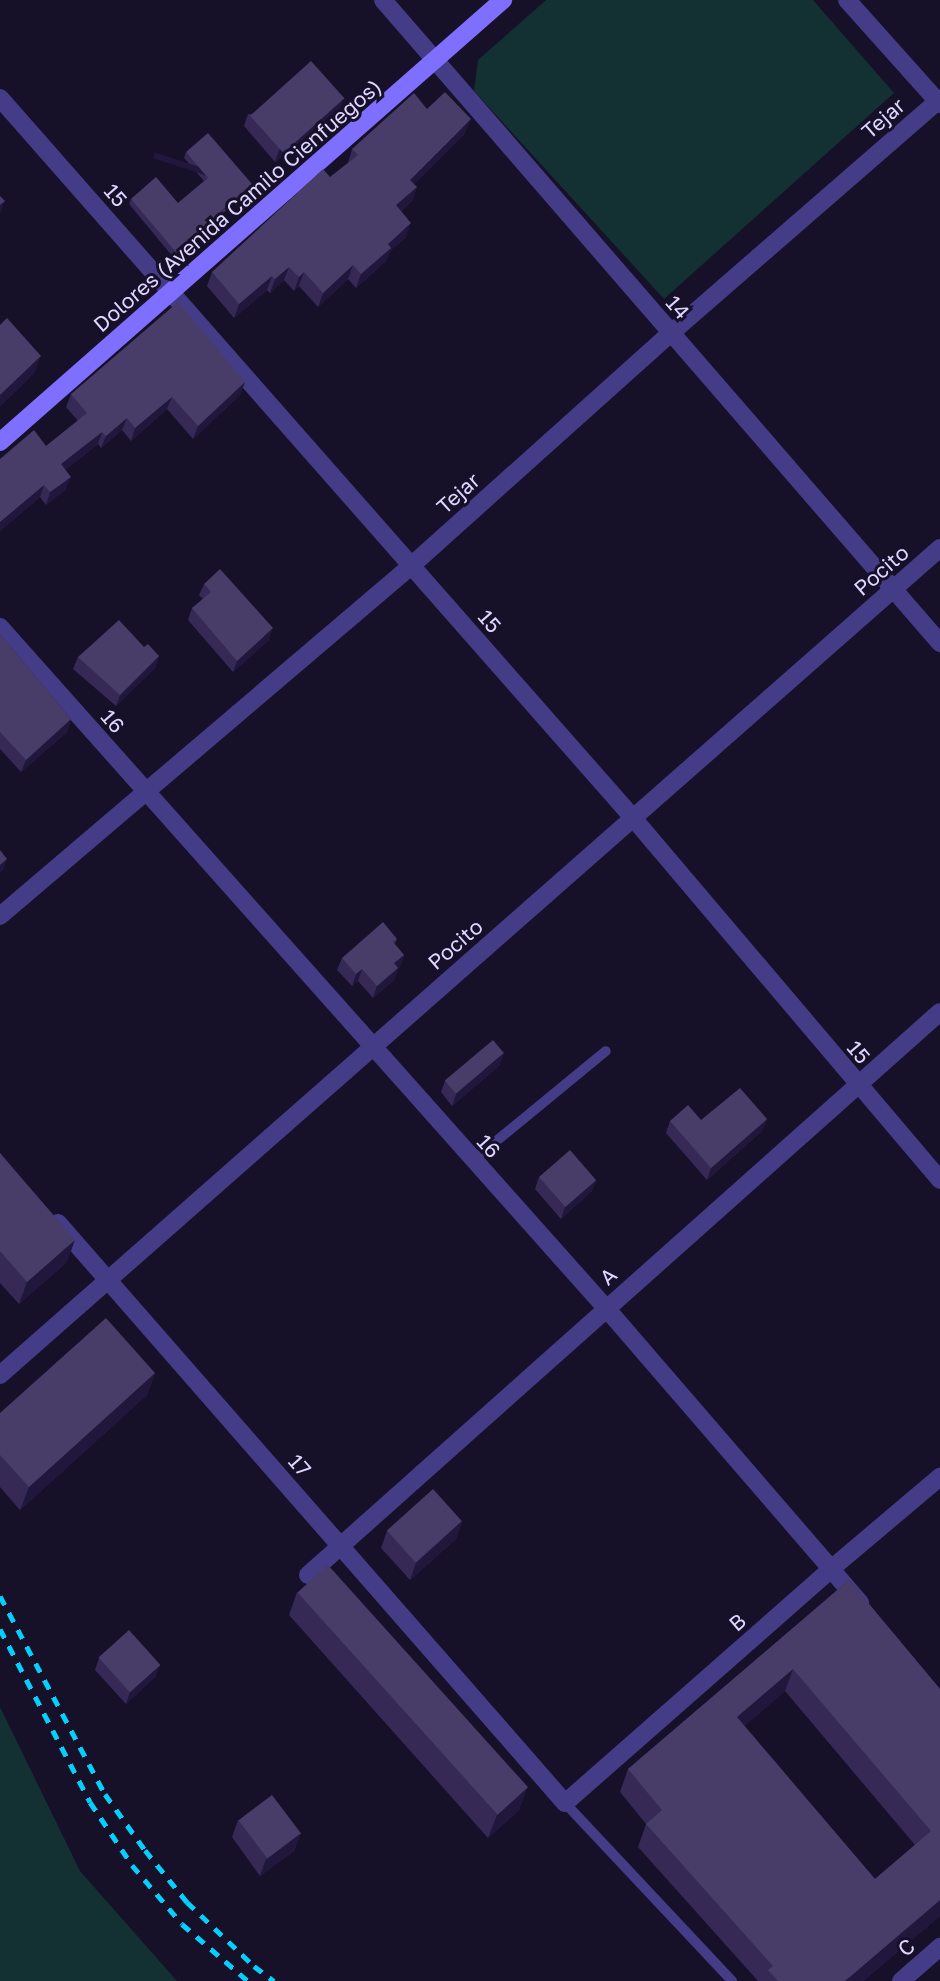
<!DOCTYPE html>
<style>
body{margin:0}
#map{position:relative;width:940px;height:1981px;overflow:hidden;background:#161028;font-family:"Golos Text",sans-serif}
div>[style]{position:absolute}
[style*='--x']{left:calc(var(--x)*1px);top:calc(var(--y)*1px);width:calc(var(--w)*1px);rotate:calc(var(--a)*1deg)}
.green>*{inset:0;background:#133032}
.service>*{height:10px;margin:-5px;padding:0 5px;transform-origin:5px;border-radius:5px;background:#453c87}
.minor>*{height:18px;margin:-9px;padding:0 9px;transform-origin:9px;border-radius:9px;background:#453c87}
.tertiary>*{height:18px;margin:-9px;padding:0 9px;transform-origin:9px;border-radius:9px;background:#453c87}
.secondary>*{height:18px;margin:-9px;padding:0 9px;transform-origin:9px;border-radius:9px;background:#7f6ffe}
.rail>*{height:5px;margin-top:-2.5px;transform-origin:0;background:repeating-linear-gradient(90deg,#05cffd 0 10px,transparent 0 19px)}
.wall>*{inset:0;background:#362956}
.shaded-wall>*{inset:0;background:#21173c;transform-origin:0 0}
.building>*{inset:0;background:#483c68;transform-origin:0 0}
span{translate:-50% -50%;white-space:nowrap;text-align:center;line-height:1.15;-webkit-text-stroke:6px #161028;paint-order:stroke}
.street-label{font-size:21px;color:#dfd7ff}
</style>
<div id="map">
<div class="green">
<i style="clip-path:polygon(546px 0,813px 0,894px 93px,664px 299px,474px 91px,478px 60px)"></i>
<i style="clip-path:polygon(0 1707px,80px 1871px,177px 1981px,0 1981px)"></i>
</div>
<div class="service">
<i style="--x:472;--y:1161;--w:173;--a:-39.4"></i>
<i style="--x:565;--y:1803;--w:244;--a:46.8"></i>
</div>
<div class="minor">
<i style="--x:383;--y:0;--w:851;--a:49.1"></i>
<i style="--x:847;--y:0;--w:140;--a:48.2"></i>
<i style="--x:0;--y:98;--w:960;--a:48.67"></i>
<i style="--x:634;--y:819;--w:473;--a:49.7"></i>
<i style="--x:0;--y:916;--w:540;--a:-40.42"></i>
<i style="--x:411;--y:566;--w:349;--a:-41.9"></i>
<i style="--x:671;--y:333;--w:357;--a:-41"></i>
<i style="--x:58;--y:1223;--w:770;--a:48.84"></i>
<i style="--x:565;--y:1803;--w:354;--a:-41.3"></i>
<i style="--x:831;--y:1569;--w:45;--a:49.5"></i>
<i style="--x:0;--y:1375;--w:1252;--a:-41.34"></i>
<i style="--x:308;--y:1575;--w:846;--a:-41.7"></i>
<i style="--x:901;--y:1981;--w:52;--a:-41.1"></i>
</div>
<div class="tertiary">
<i style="--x:0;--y:627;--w:912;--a:48.34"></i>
<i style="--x:606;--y:1308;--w:345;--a:49.2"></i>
<i style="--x:831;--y:1569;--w:143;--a:-40.2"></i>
</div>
<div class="secondary">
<i style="--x:0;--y:442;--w:670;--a:-41.31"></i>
</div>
<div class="rail">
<i style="--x:0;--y:1596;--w:224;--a:62.1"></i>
<i style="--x:105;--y:1794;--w:69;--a:54.5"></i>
<i style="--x:145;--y:1850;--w:67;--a:51.1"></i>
<i style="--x:187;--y:1902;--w:93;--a:43.7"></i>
<i style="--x:254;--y:1966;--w:25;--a:37"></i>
<i style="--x:0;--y:1629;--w:195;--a:62.5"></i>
<i style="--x:90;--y:1802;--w:76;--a:56.3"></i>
<i style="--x:132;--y:1865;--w:77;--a:49.7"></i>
<i style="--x:182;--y:1924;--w:87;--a:40.8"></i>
</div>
<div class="wall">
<i style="clip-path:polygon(427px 109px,465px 133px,414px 184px,417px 187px,412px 201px,401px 211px,406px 237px,390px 251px,386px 261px,356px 288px,348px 279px,318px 307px,299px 286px,294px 291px,284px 280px,270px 293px,267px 290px,234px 318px,207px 286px,212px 272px,348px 163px,352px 149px)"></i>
<i style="clip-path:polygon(340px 110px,275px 162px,244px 126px,248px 114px)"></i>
<i style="clip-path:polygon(186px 152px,252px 184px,250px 190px,173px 257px,129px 204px,131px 199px,178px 203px,204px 181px,184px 158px)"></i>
<i style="clip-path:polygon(245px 382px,240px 395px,193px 439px,167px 409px,131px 441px,122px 430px,101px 448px,98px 444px,65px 470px,66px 489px,46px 505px,40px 497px,0 531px,0 459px,46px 446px,78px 421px,66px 407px,71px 394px)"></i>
<i style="clip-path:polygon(204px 584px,269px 640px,233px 672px,188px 620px,192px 608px,203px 599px,199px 595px)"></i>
<i style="clip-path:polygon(0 634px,71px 719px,67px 732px,21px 772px,0 749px)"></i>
<i style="clip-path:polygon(144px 647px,159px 656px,155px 668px,116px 706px,73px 669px,78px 657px)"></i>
<i style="clip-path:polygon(397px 939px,395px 944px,404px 955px,400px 967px,398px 968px,394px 980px,373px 998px,358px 981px,352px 986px,337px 970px,342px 958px)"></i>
<i style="clip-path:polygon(500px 1065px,452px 1106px,441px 1092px,445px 1081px)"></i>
<i style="clip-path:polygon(767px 1119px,762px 1131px,707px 1180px,666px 1133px,670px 1121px)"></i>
<i style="clip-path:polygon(0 1153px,67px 1262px,19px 1304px,0 1283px)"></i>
<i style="clip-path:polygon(539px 1177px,596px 1180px,592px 1191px,561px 1219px,535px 1189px)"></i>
<i style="clip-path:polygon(155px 1373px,147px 1395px,20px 1510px,0 1487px,0 1413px)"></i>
<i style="clip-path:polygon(462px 1521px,456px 1539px,410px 1580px,381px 1548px,387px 1531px)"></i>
<i style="clip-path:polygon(evenodd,849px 1580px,940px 1689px,940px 1916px,863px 1981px,758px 1981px,638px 1847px,646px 1824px,620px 1792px,628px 1769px,849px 1580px,785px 1691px,915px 1845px,875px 1879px,744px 1726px,785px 1691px)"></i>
<i style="clip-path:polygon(297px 1592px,527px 1788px,519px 1810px,488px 1838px,289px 1615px)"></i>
<i style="clip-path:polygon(99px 1658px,156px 1676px,126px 1704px,95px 1670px)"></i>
<i style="clip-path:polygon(238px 1820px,301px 1833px,294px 1851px,260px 1876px,232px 1837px)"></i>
</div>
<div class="shaded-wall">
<i style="clip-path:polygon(344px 98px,340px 110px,275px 162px,279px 150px)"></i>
<i style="clip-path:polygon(471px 119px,465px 133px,405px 193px,410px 180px)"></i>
<i style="left:252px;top:184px;width:6px;height:102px;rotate:108deg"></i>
<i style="clip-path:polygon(417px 187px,412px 201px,391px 219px,396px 205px)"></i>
<i style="clip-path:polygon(5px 201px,0 214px,0 205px)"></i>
<i style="clip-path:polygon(411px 223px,406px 237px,390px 251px,386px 261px,356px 288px,361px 274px,388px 244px)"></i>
<i style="clip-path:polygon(353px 265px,348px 279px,318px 307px,323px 293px)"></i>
<i style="clip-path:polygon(289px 267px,284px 280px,270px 293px,275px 279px)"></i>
<i style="clip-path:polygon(304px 272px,299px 286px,294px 291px,299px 277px)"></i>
<i style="clip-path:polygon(272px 276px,267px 290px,234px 318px,239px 304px)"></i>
<i style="clip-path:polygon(41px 356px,34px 374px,0 407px,0 395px)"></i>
<i style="clip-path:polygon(245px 382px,240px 395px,193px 439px,198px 426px)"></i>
<i style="clip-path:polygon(172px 397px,167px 409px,131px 441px,135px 428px)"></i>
<i style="clip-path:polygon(127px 418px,122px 430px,101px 448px,106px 436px)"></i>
<i style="clip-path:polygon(102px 432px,98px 444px,56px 477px,61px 464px)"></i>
<i style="clip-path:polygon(71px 477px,66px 489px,46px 505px,50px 492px)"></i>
<i style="clip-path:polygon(44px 485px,40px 497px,0 531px,0 522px)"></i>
<i style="clip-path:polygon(273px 628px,269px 640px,233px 672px,237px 661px)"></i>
<i style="clip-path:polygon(159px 656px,155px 668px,116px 706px,120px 695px)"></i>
<i style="clip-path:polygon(71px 719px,67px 732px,21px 772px,26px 760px)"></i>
<i style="clip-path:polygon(7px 859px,3px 870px,0 873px,0 865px)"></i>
<i style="clip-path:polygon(404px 955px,400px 967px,390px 975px,394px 963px)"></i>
<i style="clip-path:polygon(398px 968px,394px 980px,373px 998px,377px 986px)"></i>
<i style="clip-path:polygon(362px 969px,358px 981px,352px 986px,356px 974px)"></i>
<i style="clip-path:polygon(504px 1053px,500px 1065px,452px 1106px,456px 1094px)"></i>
<i style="clip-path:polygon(767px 1119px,762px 1131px,707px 1180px,711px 1168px)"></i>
<i style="clip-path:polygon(596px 1180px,592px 1191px,561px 1219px,565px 1207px)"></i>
<i style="clip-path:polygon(75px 1240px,67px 1262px,19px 1304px,27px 1282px)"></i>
<i style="clip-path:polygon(155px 1373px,147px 1395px,20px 1510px,29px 1487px)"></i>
<i style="clip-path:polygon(462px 1521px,456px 1539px,410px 1580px,416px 1563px)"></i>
<i style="clip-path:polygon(160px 1665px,156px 1676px,126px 1704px,130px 1692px)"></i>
<i style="clip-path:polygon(793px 1669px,785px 1691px,729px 1740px,737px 1717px)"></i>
<i style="clip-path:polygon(527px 1788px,519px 1810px,488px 1838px,497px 1815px)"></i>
<i style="clip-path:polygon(301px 1833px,294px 1851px,260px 1876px,266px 1859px)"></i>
<i style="clip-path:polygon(940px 1900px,940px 1916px,863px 1981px,845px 1981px)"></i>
</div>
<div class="building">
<i style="left:311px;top:61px;width:50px;height:82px;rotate:48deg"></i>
<i style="clip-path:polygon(445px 92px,471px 119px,410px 180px,417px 187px,396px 205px,411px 223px,388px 244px,391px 248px,361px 274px,353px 265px,323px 293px,304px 272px,299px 277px,289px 267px,275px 279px,272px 276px,239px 304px,212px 272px,323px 169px,330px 177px,358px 155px,352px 149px,414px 93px,427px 109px)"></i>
<i style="clip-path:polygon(208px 133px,252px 184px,175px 251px,131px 199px,156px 177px,178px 203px,208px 178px,186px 152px)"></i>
<i style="clip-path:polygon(0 196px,5px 201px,0 205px)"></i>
<i style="clip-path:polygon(178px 302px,245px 382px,198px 426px,172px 397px,135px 428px,127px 418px,106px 436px,102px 432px,61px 464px,71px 477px,50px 492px,44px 485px,0 522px,0 459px,34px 430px,46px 446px,87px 413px,71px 394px)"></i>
<i style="clip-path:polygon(7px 318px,41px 356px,0 395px,0 325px)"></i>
<i style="clip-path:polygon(220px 569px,273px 628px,237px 661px,192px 608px,211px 592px,204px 584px)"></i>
<i style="clip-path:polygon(119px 620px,144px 647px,148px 644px,159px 656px,120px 695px,78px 657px)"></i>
<i style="clip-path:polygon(0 634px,71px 719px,26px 760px,0 732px)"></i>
<i style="clip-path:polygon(0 850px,7px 859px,0 865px)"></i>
<i style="clip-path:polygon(383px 922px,397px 939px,393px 942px,404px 955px,394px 963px,398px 968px,377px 986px,362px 969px,356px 974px,342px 958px)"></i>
<i style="left:493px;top:1040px;width:17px;height:63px;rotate:50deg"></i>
<i style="clip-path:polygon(740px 1088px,767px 1119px,711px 1168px,670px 1121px,688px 1105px,701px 1120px)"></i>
<i style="left:570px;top:1150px;width:40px;height:41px;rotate:49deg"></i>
<i style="clip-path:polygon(0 1153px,75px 1240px,27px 1282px,0 1251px)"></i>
<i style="clip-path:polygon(106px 1318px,155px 1373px,29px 1487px,0 1455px,0 1413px)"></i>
<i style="left:433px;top:1489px;width:43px;height:62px;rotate:48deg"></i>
<i style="left:328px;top:1565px;width:299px;height:41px;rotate:48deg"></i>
<i style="clip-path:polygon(evenodd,849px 1580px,940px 1689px,940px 1900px,845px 1981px,778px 1981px,768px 1970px,773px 1966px,646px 1824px,662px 1810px,628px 1769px,849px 1580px,793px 1669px,931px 1831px,875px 1879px,737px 1717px,793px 1669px)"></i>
<i style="left:129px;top:1630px;width:47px;height:41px;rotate:48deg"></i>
<i style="left:272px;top:1795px;width:48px;height:42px;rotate:53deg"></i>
</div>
<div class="street-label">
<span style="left:883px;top:118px;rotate:-41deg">Tejar</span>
<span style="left:116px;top:195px;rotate:49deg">15</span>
<span style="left:237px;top:205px;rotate:-41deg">Dolores (Avenida Camilo Cienfuegos)</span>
<span style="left:678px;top:307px;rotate:49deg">14</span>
<span style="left:458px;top:493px;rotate:-42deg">Tejar</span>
<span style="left:881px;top:570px;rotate:-41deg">Pocito</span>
<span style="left:490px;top:621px;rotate:49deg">15</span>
<span style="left:113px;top:721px;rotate:49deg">16</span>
<span style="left:455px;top:944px;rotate:-41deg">Pocito</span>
<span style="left:859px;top:1052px;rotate:50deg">15</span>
<span style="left:489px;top:1146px;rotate:48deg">16</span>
<span style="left:608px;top:1276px;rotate:-42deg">A</span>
<span style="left:300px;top:1465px;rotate:49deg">17</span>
<span style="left:737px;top:1622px;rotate:-41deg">B</span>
<span style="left:906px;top:1947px;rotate:-41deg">C</span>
</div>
</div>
